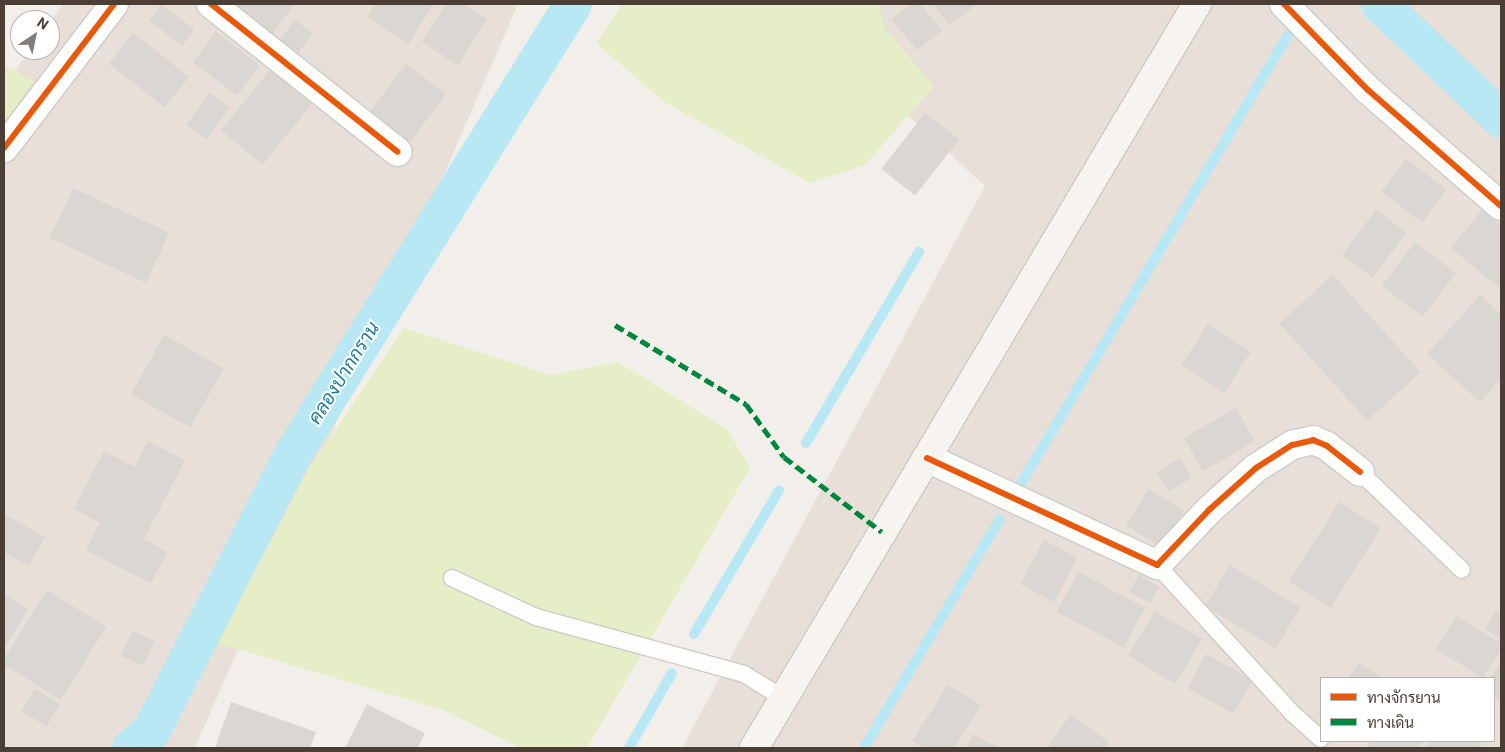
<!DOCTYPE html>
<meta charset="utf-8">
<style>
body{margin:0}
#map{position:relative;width:1505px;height:752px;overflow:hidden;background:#f2efeb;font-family:Roboto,Sarabun,sans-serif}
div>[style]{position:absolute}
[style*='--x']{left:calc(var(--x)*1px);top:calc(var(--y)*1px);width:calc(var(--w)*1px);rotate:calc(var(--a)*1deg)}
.residential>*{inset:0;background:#e7dfd8}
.green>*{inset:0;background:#e6eec8}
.stream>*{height:10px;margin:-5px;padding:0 5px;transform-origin:5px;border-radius:5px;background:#b7e8f4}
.canal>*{height:38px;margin:-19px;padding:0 19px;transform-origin:19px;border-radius:19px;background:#b7e8f4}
.building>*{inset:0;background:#dad6d1;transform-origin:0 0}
.roads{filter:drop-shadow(1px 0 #cfcbc7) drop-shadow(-1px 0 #cfcbc7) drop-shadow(0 1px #cfcbc7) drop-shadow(0 -1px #cfcbc7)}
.lane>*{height:16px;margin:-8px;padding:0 8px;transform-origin:8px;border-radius:8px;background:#fdfdfc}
.street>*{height:28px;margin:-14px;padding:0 14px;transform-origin:14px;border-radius:14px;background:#fdfdfc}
.secondary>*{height:28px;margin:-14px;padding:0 14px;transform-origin:14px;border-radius:14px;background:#f7f3ef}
.quiet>*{height:5px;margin-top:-2.5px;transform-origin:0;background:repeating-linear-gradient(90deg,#00873e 0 10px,transparent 0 15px)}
.cycleway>*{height:6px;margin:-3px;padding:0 3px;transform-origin:3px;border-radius:3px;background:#e8590c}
span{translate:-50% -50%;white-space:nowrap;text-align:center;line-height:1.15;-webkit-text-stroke:4px #fff;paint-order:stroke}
.water-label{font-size:19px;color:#1e7a96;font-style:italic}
.frame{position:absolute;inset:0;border:5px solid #4a3e35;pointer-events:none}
.legend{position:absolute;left:1320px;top:677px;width:175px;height:65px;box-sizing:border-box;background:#fff;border:1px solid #b7b2ae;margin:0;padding:6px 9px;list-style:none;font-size:15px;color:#4a3e35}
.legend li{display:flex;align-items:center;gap:10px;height:25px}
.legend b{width:25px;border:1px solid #b7b2ae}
.north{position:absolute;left:10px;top:10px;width:50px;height:50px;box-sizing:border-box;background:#fff;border:1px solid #b7b2ae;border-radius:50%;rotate:34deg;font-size:14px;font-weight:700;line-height:20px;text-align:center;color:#4a3e35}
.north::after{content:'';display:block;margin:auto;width:18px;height:22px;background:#857c75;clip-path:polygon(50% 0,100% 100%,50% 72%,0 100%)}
</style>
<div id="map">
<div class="residential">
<i style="clip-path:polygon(63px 4px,518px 4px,195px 748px,4px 748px,4px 86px,30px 50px,50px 50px,50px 22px)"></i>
<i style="clip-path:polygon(evenodd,786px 4px,1501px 4px,1501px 748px,682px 748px,985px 186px,786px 4px,1321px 678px,1494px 678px,1494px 741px,1321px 741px,1321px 678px)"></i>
</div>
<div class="green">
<i style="clip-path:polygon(623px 4px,878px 4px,885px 29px,934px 86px,865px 165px,810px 183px,664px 102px,596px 43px)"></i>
<i style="clip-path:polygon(4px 65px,33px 81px,4px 125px)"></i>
<i style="clip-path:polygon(404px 328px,550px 375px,618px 362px,727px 429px,750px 468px,587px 748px,521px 748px,443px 710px,217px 643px,308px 470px)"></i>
</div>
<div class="stream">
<i style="--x:806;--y:443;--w:222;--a:-59.4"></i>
<i style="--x:1016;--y:492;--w:532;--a:-59.24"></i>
<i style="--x:694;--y:634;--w:167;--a:-59.4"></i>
<i style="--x:629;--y:748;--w:86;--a:-60.2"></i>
<i style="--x:864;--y:748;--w:266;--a:-59.3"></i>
</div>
<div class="canal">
<i style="--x:1380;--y:4;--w:167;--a:43.5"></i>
<i style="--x:131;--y:748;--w:26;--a:-39"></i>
<i style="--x:151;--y:732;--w:316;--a:-62.9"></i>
<i style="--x:295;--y:451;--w:526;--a:-58.12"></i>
</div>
<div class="building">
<i style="clip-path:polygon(232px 4px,295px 4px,272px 34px)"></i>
<i style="clip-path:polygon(376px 4px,434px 4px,408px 44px,367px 17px)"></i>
<i style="clip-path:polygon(446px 4px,462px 4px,487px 19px,458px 65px,422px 42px)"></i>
<i style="clip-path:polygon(910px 4px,920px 4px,942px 30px,917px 50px,891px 19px)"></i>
<i style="clip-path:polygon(933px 4px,974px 4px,975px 6px,949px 25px)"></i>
<i style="left:161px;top:5px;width:41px;height:20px;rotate:36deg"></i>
<i style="left:295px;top:20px;width:22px;height:27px;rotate:36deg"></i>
<i style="left:216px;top:32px;width:55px;height:38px;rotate:37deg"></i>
<i style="left:133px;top:33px;width:71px;height:39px;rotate:38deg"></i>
<i style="left:406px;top:64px;width:50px;height:65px;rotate:37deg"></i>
<i style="left:270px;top:70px;width:54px;height:78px;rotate:39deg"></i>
<i style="left:210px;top:93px;width:24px;height:40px;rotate:36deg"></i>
<i style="left:925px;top:113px;width:43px;height:71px;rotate:38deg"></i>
<i style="left:1406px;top:159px;width:51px;height:41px;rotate:37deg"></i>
<i style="left:73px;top:188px;width:106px;height:55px;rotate:25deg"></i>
<i style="left:1376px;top:210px;width:38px;height:56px;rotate:37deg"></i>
<i style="clip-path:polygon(1482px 210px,1501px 226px,1501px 289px,1451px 248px)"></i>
<i style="left:1415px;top:242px;width:51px;height:55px;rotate:37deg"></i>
<i style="left:1333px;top:275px;width:131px;height:72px;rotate:48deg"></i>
<i style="clip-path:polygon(1480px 295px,1501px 315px,1501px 379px,1480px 402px,1427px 354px)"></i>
<i style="left:1208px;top:324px;width:51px;height:49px;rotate:33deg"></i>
<i style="left:164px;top:335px;width:68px;height:68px;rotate:29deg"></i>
<i style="left:1236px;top:408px;width:38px;height:60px;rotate:60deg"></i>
<i style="clip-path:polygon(148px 441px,185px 460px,144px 539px,167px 552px,151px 583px,86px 550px,100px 523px,74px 509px,104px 451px,135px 467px)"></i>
<i style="left:1180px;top:458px;width:23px;height:27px;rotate:59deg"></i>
<i style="left:1148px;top:489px;width:42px;height:43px;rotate:31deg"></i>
<i style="left:1339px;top:502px;width:49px;height:94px;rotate:32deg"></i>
<i style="clip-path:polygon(4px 514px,45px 537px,29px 566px,4px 552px)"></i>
<i style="left:1044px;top:540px;width:38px;height:50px;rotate:28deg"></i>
<i style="left:1230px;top:565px;width:82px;height:48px;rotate:31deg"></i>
<i style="left:1078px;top:572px;width:76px;height:45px;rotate:28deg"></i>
<i style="left:1139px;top:575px;width:24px;height:19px;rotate:30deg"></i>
<i style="left:47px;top:590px;width:70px;height:86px;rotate:32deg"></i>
<i style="clip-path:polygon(4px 593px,28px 609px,4px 648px)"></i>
<i style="left:1155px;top:611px;width:55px;height:52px;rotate:31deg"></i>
<i style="clip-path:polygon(1496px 611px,1501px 614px,1501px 639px,1485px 629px)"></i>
<i style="clip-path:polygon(1456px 616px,1501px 643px,1501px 649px,1483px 678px,1436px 649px)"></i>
<i style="left:132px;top:631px;width:24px;height:27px;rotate:24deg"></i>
<i style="left:1206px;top:654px;width:53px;height:39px;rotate:29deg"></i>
<i style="clip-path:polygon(1501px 661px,1501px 701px,1494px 696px,1494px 678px,1490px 678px)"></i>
<i style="clip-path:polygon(1359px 663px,1382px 678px,1348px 678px)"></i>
<i style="clip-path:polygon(948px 685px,981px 705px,954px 748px,924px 748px,912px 741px)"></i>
<i style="left:35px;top:689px;width:29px;height:26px;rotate:31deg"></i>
<i style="clip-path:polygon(231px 702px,316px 732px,310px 748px,215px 748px)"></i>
<i style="clip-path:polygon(367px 704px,425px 733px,418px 748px,345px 748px)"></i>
<i style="clip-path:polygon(1070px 715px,1109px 742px,1105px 748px,1047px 748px)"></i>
<i style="clip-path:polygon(973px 734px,999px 748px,966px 748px)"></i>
<i style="clip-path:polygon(1371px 741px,1423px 741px,1418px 748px,1371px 748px,1368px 746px)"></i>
<i style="clip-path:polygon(1429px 741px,1483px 741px,1478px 748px,1424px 748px)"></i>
</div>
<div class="roads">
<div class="lane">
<i style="--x:1360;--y:472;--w:141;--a:43.9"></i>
<i style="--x:1157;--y:565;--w:199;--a:47.6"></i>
<i style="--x:1291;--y:712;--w:40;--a:42"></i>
<i style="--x:452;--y:578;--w:93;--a:24.9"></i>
<i style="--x:536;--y:617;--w:216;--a:15.3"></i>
<i style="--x:744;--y:674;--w:46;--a:31.6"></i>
</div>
<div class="street">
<i style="--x:211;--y:4;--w:238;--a:38.4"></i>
<i style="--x:1284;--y:4;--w:120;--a:45.7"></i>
<i style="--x:1368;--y:90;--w:176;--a:41.1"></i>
<i style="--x:4;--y:148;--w:181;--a:-52.6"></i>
<i style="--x:927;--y:458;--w:254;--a:24.9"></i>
<i style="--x:1157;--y:565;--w:76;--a:-46.6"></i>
<i style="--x:1209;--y:510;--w:63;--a:-41.8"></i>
<i style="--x:1256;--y:468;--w:43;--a:-32.6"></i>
<i style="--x:1292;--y:445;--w:22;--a:-13"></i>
<i style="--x:1313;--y:440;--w:15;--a:23"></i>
<i style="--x:1327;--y:446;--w:42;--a:38.2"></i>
</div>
<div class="secondary">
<i style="--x:754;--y:748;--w:866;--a:-59.23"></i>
</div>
</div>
<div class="quiet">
<i style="--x:615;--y:325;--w:153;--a:31.1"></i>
<i style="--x:746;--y:404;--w:65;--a:54.4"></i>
<i style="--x:784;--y:457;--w:123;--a:37.4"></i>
</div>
<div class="cycleway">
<i style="--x:211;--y:4;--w:238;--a:38.4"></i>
<i style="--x:1284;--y:4;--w:120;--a:45.7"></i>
<i style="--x:1368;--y:90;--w:176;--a:41.1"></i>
<i style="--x:4;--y:148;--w:181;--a:-52.6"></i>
<i style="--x:927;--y:458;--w:254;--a:24.9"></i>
<i style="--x:1157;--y:565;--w:76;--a:-46.6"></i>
<i style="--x:1209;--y:510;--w:63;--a:-41.8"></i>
<i style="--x:1256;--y:468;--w:43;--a:-32.6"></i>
<i style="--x:1292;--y:445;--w:22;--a:-13"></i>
<i style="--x:1313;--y:440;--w:15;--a:23"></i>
<i style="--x:1327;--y:446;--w:42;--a:38.2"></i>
</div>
<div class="water-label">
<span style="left:344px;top:373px;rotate:-58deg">คลองปากกราน</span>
</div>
<div class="frame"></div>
<ul class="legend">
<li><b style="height:6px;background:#e8590c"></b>ทางจักรยาน</li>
<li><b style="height:6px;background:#00873e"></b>ทางเดิน</li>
</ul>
<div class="north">N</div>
</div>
